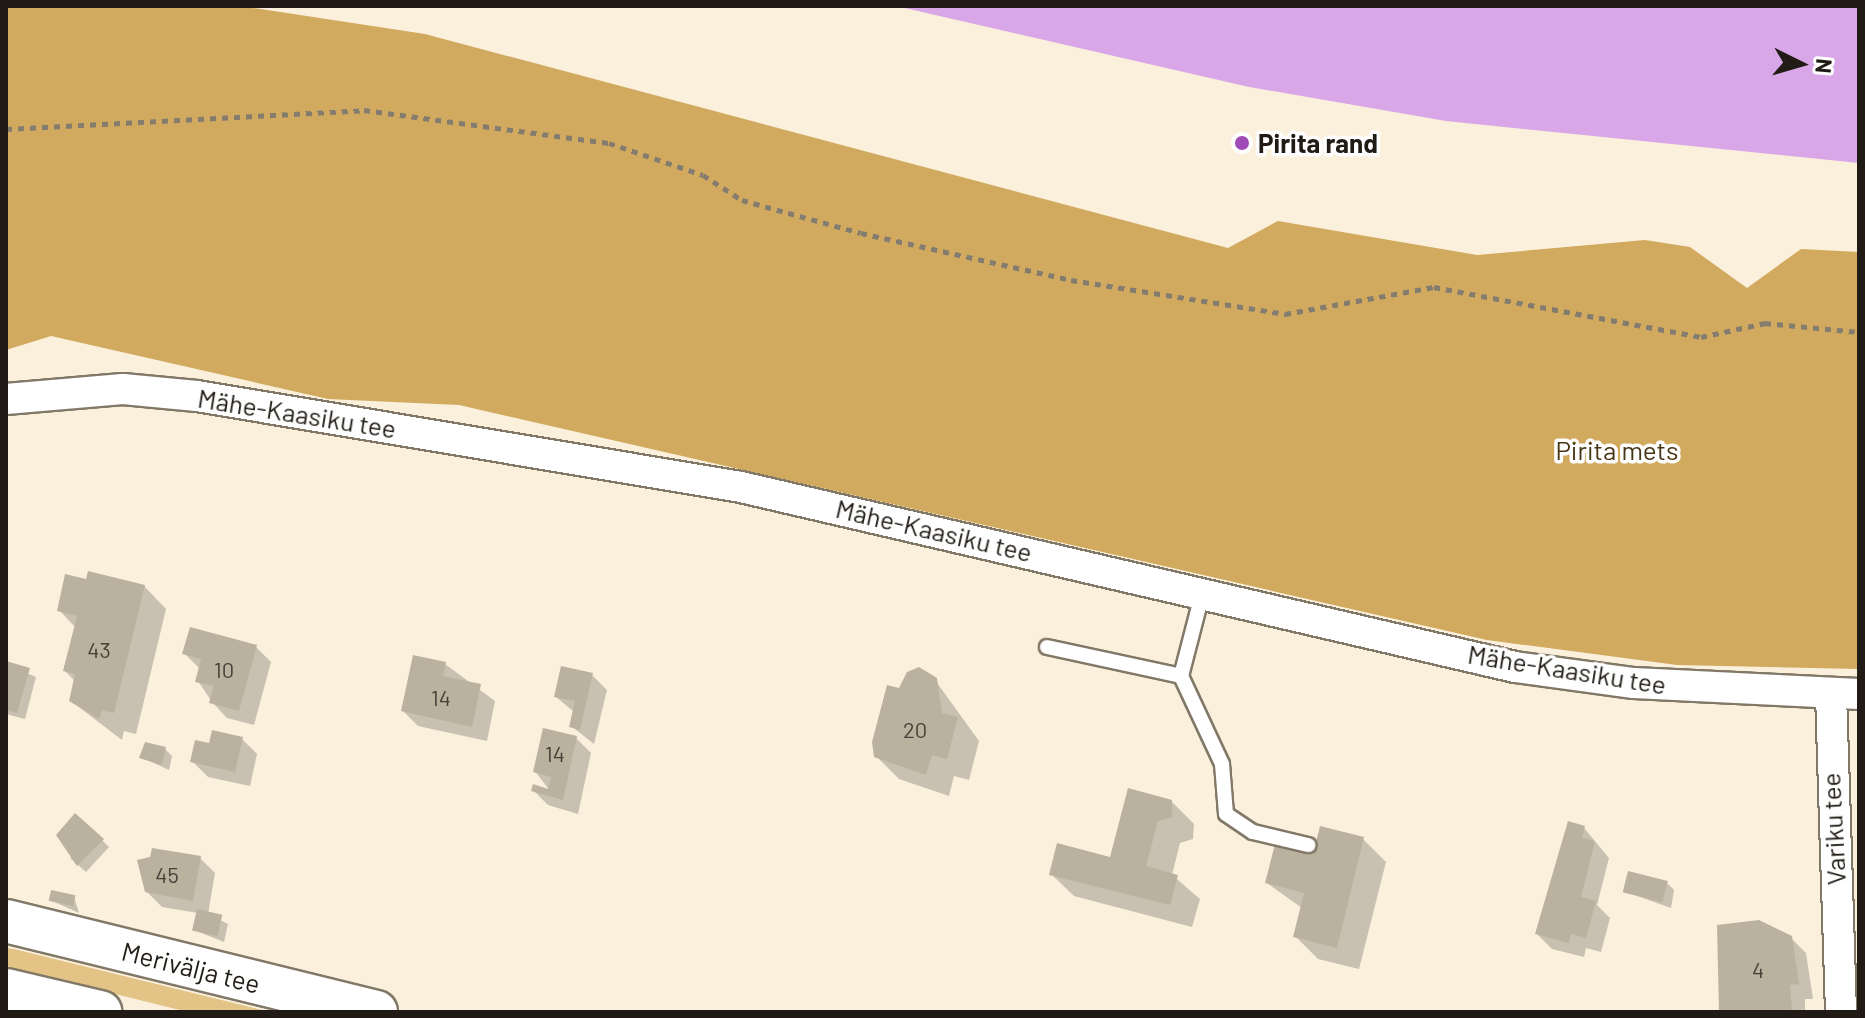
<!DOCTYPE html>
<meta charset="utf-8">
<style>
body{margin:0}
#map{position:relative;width:1865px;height:1018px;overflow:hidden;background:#faf0dc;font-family:Barlow,sans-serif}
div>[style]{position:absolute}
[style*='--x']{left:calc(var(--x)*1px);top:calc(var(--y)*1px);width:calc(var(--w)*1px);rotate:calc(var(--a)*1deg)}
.green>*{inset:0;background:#e4c386}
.forest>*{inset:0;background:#d1aa5f}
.water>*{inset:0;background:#d9a7e8}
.shadow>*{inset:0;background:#0003}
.building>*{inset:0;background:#bbb19f;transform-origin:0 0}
.path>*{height:5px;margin-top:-2.5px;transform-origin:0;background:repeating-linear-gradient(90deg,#837c6f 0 6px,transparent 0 12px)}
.roads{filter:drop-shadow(2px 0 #827867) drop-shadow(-2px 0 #827867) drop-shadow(0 2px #827867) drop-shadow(0 -2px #827867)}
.service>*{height:14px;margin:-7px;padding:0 7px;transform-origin:7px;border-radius:7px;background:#fff}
.minor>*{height:30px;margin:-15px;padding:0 15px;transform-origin:15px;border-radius:15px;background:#fff}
.secondary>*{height:42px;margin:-21px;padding:0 21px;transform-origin:21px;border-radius:21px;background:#fff}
.dots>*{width:22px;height:22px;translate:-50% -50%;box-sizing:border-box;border:4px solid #fefefe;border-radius:50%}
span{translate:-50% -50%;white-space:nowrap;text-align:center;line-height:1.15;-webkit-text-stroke:7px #fefefe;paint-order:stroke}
.number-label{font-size:22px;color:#474138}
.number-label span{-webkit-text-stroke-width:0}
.poi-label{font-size:26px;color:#201c15;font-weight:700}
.left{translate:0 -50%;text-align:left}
.street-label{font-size:26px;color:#201c15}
.park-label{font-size:26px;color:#473615}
.frame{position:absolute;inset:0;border:8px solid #201c15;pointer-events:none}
.north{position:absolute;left:1761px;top:24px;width:80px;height:80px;-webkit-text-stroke:6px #fefefe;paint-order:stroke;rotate:95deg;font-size:22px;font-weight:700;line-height:32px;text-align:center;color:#201c15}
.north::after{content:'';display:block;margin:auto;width:28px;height:36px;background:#201c15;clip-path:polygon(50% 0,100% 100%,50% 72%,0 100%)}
</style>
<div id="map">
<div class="green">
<i style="clip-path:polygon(6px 948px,14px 949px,270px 1012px,188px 1012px,6px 967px)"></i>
</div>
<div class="forest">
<i style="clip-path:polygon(6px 6px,240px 6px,425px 34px,1228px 248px,1278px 221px,1477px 255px,1645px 240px,1690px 247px,1747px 288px,1801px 249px,1859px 252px,1859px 669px,1677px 665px,1487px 640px,459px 405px,328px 399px,51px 336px,6px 350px)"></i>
</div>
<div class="water">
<i style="clip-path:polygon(896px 6px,1859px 6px,1859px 163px,1446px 121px,1249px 87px)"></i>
</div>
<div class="shadow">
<i style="clip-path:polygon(144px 586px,166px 609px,136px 734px,124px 731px,122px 740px,71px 701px,75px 681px,65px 671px,76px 628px,59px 610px)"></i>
<i style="clip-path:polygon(256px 647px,271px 662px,254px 725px,227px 718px,212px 702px,198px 681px,201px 670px,185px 654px)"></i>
<i style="clip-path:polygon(6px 664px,36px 677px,25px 719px,6px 714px)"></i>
<i style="clip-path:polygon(445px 664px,495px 701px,487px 741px,418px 726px,403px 711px)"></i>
<i style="clip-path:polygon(592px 675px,607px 690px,594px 744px,571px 726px,574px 712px,556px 697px)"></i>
<i style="clip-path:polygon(935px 680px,979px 741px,969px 780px,954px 776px,949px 796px,899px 779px,876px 756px,900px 690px)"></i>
<i style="clip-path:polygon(576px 738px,591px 753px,578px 814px,548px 805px,533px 790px,550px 791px,535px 771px)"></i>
<i style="clip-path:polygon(242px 739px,257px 754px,250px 786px,208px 777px,192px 761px,210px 745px)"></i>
<i style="clip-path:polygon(165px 749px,172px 756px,169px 770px,141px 757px)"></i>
<i style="clip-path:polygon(1171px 801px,1194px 824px,1193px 839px,1180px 843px,1172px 875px,1200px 899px,1192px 927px,1074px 896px,1051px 874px,1111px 859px)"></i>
<i style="clip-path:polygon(1584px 828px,1609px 858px,1597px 905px,1610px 918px,1601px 952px,1586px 948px,1584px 957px,1552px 949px,1537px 934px)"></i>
<i style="clip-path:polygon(1363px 839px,1386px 862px,1359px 969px,1318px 959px,1295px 936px,1302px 908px,1267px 883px)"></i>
<i style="clip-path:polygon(102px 840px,109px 847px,86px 872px,70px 858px)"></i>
<i style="clip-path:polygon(200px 858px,215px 873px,208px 914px,228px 924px,224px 942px,194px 930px,198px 913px,162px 907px,146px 891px)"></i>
<i style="clip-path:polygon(1667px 883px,1674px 890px,1671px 908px,1626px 892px)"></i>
<i style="clip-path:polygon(74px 897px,79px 913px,50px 900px)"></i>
<i style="clip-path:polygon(1791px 938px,1806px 953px,1813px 999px,1805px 999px,1805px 1012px,1721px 1012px)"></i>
</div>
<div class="building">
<i style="clip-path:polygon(88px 571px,145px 585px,114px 713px,102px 710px,99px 719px,69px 701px,75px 674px,63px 671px,77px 616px,57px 611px,65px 574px,86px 579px)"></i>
<i style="clip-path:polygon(190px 627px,257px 645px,239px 711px,209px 703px,214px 686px,195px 682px,201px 659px,182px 654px)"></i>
<i style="clip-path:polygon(413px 655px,446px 662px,443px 676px,481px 684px,472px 727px,401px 711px)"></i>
<i style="clip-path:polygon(6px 661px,30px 668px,17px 713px,6px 710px)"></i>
<i style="clip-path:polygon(561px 666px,593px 673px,580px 730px,569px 727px,575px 701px,554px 697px)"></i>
<i style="clip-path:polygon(919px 667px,937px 678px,942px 713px,958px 717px,947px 759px,932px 755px,926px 775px,874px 757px,872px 742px,887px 685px,899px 688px,907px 672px)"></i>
<i style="clip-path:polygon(543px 728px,577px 736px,563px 800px,531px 791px,533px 784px,548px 789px,551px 777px,533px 772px)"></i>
<i style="clip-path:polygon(212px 730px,243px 737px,235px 772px,190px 762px,195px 740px,209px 743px)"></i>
<i style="clip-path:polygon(145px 742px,166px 747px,162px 765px,139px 758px)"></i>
<i style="clip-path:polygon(1128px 788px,1172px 800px,1172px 817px,1158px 821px,1146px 866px,1178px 875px,1170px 905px,1049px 875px,1057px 843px,1110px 857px)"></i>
<i style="clip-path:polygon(75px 813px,104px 839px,77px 866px,56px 835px)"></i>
<i style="clip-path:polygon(1568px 821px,1585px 826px,1582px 838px,1595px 841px,1581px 897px,1596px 901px,1586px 938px,1571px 934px,1569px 943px,1535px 934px)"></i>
<i style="clip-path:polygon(1320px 826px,1364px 837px,1337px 948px,1293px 937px,1304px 893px,1265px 883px,1275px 844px,1313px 854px)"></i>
<i style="clip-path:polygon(152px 848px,201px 856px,193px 901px,145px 892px,137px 860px,150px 857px)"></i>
<i style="left:1628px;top:871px;width:41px;height:22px;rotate:14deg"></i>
<i style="left:51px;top:890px;width:25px;height:11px;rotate:12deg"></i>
<i style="left:197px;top:909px;width:26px;height:22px;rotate:13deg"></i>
<i style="clip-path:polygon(1759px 920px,1792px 936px,1799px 984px,1790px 985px,1792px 1012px,1719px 1012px,1717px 925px)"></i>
</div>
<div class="path">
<i style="--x:6;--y:129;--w:359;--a:-3"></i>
<i style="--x:364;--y:110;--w:247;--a:7.7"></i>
<i style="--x:609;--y:143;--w:99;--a:18.8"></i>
<i style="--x:703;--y:175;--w:46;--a:32.7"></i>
<i style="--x:742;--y:200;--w:123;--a:15.5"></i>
<i style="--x:861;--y:233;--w:215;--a:12.6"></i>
<i style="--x:1071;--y:280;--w:217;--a:9"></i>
<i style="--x:1285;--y:314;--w:151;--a:-10.3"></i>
<i style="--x:1434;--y:287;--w:272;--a:10.6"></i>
<i style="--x:1701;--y:337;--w:66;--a:-12.3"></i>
<i style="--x:1765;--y:323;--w:94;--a:5.5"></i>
</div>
<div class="roads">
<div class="service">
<i style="--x:1203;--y:591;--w:88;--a:104.5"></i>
<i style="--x:1181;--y:676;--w:97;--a:65"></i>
<i style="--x:1222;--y:764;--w:50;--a:85.4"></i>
<i style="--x:1226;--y:814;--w:32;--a:34"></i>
<i style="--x:1253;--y:832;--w:57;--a:13.3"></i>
<i style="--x:1047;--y:647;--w:137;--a:12.2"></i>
</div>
<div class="minor">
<i style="--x:6;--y:399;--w:117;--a:-4.9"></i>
<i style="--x:123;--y:389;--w:74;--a:5.4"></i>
<i style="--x:197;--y:396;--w:552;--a:9.5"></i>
<i style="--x:741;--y:487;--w:795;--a:13.09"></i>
<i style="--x:1515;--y:667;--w:120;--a:7.7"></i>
<i style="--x:1634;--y:683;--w:225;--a:2.8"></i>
<i style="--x:1831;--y:694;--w:318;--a:88.2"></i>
</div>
<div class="secondary">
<i style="--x:6;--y:921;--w:381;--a:13.8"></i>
<i style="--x:6;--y:990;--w:97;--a:13.2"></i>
</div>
</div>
<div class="dots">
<i style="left:1242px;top:143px;background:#a04ab8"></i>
</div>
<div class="number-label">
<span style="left:99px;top:650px">43</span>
<span style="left:224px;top:670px">10</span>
<span style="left:441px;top:698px">14</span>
<span style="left:915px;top:730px">20</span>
<span style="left:555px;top:754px">14</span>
<span style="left:167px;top:875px">45</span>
<span style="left:1758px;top:970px">4</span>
</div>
<div class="poi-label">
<span class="left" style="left:1258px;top:143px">Pirita rand</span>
</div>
<div class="street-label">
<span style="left:297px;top:413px;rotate:9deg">Mähe-Kaasiku tee</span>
<span style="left:934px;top:530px;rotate:13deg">Mähe-Kaasiku tee</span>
<span style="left:1567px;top:669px;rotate:9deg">Mähe-Kaasiku tee</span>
<span style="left:1833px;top:829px;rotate:-93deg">Variku tee</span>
<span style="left:191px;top:967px;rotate:14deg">Merivälja tee</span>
</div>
<div class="park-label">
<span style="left:1617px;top:450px">Pirita mets</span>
</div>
<div class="frame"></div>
<div class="north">N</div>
</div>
